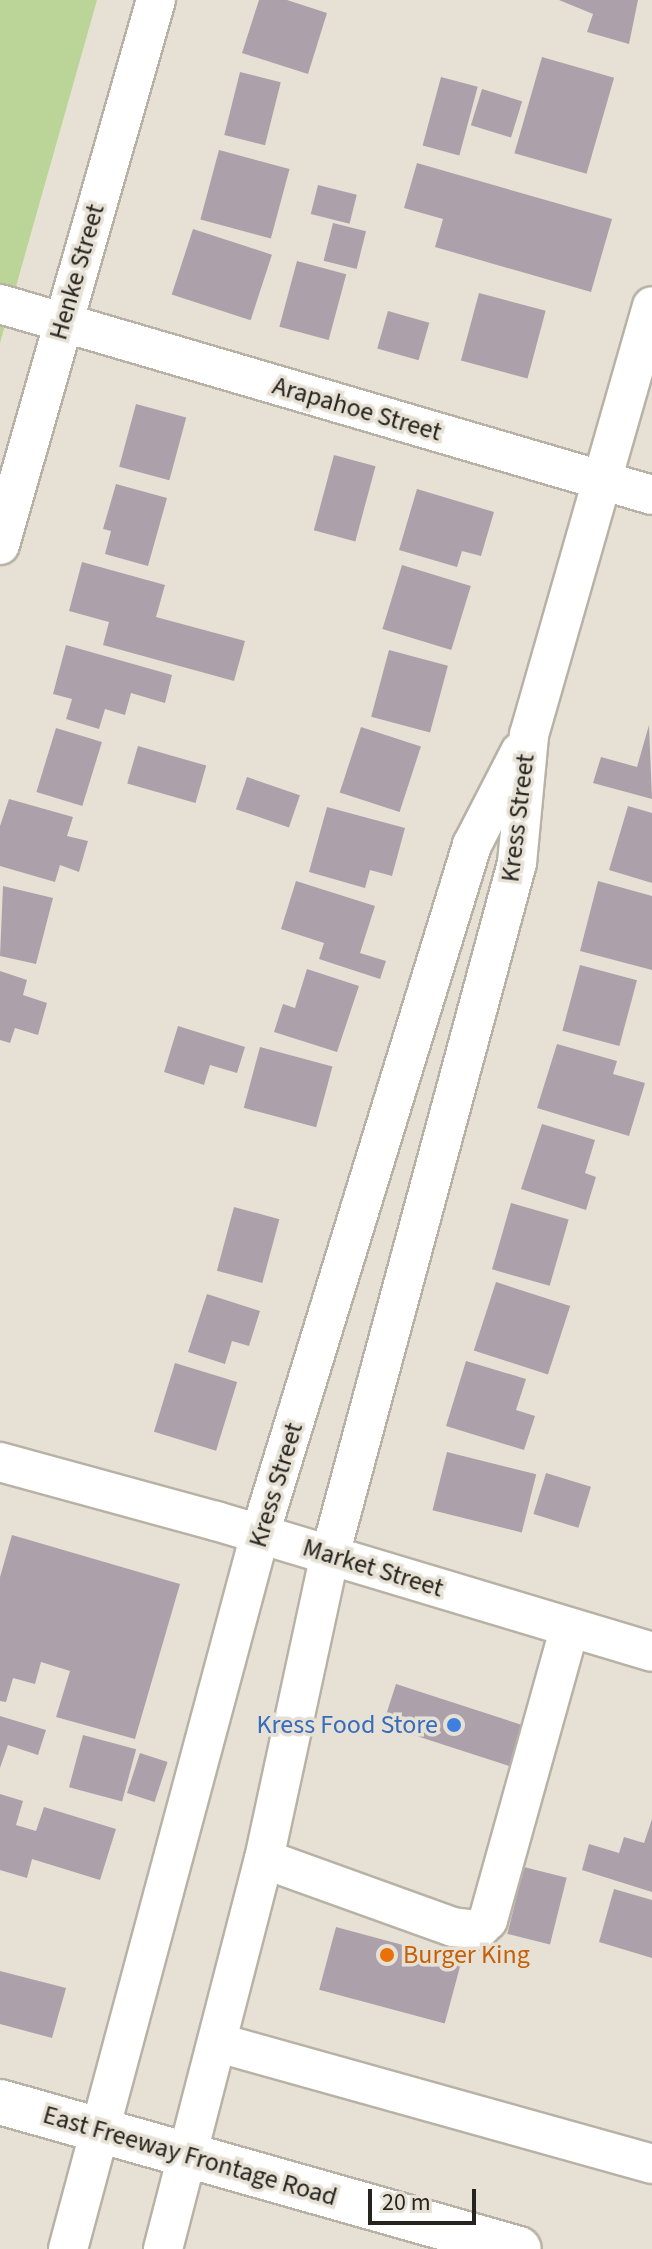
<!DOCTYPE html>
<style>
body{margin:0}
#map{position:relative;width:652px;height:2249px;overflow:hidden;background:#e7e1d5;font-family:"Source Sans 3",sans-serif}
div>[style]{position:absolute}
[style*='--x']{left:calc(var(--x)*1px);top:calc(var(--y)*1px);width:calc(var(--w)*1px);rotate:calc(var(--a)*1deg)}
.green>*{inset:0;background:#bbd599}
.building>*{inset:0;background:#aca1aa;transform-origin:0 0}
.roads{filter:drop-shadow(2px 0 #b8b2a6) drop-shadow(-2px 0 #b8b2a6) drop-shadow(0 2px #b8b2a6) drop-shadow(0 -2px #b8b2a6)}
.minor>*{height:38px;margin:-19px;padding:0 19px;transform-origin:19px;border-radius:19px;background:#fff}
.major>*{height:44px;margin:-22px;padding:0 22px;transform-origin:22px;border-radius:22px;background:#fff}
.dots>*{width:22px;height:22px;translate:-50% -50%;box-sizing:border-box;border:4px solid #e7e1d5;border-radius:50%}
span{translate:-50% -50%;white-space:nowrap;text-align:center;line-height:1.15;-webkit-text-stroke:7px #e7e1d5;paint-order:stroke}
.street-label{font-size:26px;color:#26241f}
.shop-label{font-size:26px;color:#366cbe}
.right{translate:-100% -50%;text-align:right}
.food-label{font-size:26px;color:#c56008}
.left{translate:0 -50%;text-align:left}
.scale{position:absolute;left:368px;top:2189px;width:108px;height:36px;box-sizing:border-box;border:4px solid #26241f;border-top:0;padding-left:10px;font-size:24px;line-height:28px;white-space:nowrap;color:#26241f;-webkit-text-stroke:6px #e7e1d5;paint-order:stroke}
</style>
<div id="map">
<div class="green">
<i style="clip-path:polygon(0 0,97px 0,0 343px)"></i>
</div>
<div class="building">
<i style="clip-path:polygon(259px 0,287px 0,327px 13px,308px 74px,242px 53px)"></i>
<i style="clip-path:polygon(559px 0,638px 0,629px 44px,587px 32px,593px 14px)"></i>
<i style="left:542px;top:57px;width:75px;height:100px;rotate:16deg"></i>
<i style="left:240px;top:72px;width:42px;height:65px;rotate:14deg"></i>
<i style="left:441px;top:77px;width:38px;height:71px;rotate:15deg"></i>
<i style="left:482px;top:89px;width:42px;height:38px;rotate:17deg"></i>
<i style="left:219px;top:150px;width:73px;height:72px;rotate:15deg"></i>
<i style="clip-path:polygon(417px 163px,612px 219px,591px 292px,435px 247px,443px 219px,404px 208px)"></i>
<i style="left:318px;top:185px;width:40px;height:30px;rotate:14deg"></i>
<i style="left:333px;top:223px;width:34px;height:39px;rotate:14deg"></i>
<i style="left:193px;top:229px;width:83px;height:69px;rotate:18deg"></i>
<i style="left:297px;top:261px;width:51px;height:68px;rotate:15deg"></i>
<i style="left:479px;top:293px;width:69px;height:70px;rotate:15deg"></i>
<i style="left:388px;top:311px;width:43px;height:39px;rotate:16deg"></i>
<i style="left:136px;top:404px;width:52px;height:65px;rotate:15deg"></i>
<i style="left:334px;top:455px;width:43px;height:78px;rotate:15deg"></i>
<i style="clip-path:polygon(116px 484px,167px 498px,148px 566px,105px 554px,111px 531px,103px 529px)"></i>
<i style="clip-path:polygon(417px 489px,494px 512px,481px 556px,462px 551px,457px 567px,399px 550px)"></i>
<i style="clip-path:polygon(82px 562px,165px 585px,156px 617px,245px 641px,234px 681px,103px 645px,109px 622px,69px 611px)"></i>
<i style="left:402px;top:565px;width:72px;height:67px;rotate:17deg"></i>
<i style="clip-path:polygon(66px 645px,172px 675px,165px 703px,131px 693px,125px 715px,105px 709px,99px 729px,66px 719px,72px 699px,53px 694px)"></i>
<i style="left:389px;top:650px;width:61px;height:69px;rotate:15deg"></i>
<i style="clip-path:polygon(649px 725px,652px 799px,593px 783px,601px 757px,637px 767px)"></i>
<i style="left:361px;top:727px;width:63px;height:69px;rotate:18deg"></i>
<i style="left:56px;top:728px;width:48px;height:67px;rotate:17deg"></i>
<i style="left:138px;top:746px;width:71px;height:39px;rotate:16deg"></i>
<i style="left:247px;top:777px;width:56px;height:34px;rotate:19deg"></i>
<i style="clip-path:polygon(9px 799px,73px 817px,67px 836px,88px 841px,79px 872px,60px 865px,55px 882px,0 866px,0 826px)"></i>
<i style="clip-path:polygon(628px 806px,652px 813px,652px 883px,609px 870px)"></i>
<i style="clip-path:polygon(327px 807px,405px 828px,392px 876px,370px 870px,365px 888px,309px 872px)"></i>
<i style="clip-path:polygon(296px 881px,375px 906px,360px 953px,386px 961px,380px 979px,319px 959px,324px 943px,281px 929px)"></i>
<i style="clip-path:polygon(598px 881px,652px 896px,652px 970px,580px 951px)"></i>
<i style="clip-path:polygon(3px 886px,53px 898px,36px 964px,0 956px)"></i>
<i style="left:580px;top:965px;width:59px;height:68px;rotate:15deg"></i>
<i style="clip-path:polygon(307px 969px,359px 986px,337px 1052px,274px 1032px,283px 1004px,295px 1008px)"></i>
<i style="clip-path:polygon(0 971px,27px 980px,23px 995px,47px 1003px,38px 1035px,15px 1028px,10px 1043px,0 1040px)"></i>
<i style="clip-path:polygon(178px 1026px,245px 1047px,237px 1073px,210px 1065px,204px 1085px,164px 1072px)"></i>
<i style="clip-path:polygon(557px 1044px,617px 1061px,613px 1074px,645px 1083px,629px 1136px,537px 1108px)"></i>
<i style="left:260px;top:1047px;width:75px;height:63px;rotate:15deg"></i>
<i style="clip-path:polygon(542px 1124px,595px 1140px,585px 1173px,596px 1177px,586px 1210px,521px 1189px)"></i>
<i style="left:511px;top:1203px;width:60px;height:69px;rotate:16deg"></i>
<i style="left:234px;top:1207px;width:47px;height:66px;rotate:15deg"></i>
<i style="left:496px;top:1282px;width:78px;height:72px;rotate:18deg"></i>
<i style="clip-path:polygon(207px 1294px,260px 1311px,249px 1346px,232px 1341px,225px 1364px,188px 1352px)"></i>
<i style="clip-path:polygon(466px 1361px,526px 1379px,516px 1410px,535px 1416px,524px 1450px,446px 1426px)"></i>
<i style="left:175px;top:1363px;width:65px;height:72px;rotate:17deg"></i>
<i style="left:447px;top:1452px;width:92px;height:60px;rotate:14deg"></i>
<i style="left:546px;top:1473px;width:47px;height:43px;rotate:17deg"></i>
<i style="clip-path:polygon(12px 1535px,180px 1584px,135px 1739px,56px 1717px,70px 1671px,41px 1662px,35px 1684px,13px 1678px,6px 1702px,0 1701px,0 1577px)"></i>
<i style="left:396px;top:1684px;width:135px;height:43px;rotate:18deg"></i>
<i style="clip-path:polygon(0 1716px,46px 1730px,38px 1755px,8px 1745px,0 1768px)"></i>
<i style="left:83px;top:1735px;width:55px;height:54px;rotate:15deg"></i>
<i style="left:140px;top:1753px;width:29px;height:42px;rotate:18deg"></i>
<i style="clip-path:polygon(0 1794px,23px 1801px,16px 1825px,36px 1831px,44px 1807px,116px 1829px,100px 1880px,32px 1859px,27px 1878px,0 1870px)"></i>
<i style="clip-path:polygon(652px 1819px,652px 1892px,582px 1870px,589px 1844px,619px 1853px,624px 1837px,644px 1843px)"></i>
<i style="left:524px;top:1867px;width:44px;height:69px;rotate:14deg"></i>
<i style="clip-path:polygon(614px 1889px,652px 1900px,652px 1958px,599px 1942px)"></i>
<i style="left:336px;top:1927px;width:130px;height:65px;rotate:15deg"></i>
<i style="clip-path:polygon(0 1971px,66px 1988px,52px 2038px,0 2024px)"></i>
</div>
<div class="roads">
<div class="minor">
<i style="--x:0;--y:304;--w:679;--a:16.33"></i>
<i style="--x:0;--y:545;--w:567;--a:-74.03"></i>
<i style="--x:0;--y:1462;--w:224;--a:15.3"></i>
<i style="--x:216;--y:1521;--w:455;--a:16.7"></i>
<i style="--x:264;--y:1859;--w:201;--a:19.8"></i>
<i style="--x:453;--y:1927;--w:25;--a:7"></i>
<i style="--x:478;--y:1930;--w:14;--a:-45"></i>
<i style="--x:488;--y:1920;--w:302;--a:-74.4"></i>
<i style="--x:219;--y:2043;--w:450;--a:15.6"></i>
<i style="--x:68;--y:2249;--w:740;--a:-74.97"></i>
<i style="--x:260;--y:1534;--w:721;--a:-72.9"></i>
<i style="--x:472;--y:845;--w:105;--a:-62.7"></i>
<i style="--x:163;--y:2249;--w:403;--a:-75.5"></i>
<i style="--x:264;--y:1859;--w:311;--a:-77.8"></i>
<i style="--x:330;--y:1555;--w:717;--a:-74.88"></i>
<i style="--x:517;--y:863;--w:129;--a:-84.6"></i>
<i style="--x:529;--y:735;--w:446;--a:-74"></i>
</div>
<div class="major">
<i style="--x:0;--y:2102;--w:539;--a:15.81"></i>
</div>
</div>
<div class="dots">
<i style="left:454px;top:1725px;background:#3f7fe0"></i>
<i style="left:387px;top:1955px;background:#e8710a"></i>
</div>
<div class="street-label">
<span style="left:77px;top:272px;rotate:-74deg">Henke Street</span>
<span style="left:357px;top:409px;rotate:16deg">Arapahoe Street</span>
<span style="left:518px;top:818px;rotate:-83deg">Kress Street</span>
<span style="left:276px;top:1485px;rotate:-73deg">Kress Street</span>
<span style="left:373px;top:1568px;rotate:17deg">Market Street</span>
<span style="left:190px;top:2156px;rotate:16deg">East Freeway Frontage Road</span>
</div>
<div class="shop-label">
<span class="right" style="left:438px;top:1725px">Kress Food Store</span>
</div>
<div class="food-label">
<span class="left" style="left:403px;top:1955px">Burger King</span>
</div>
<div class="scale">20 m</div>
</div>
